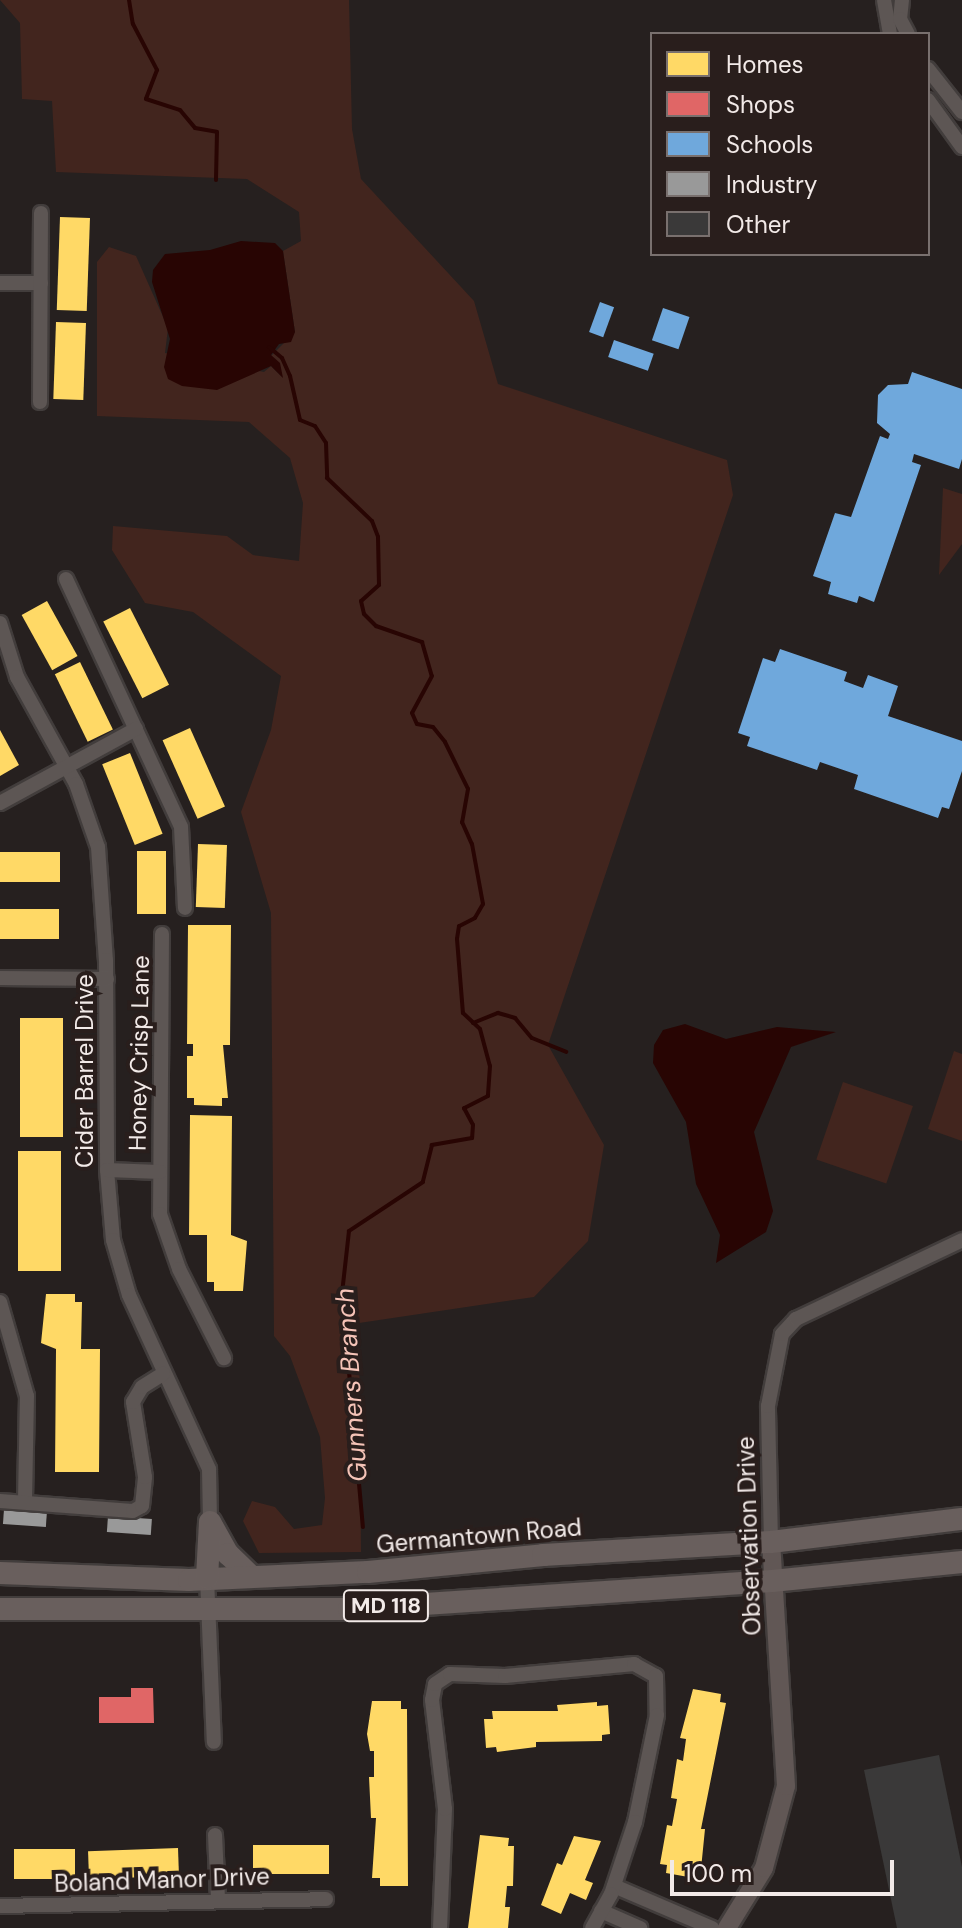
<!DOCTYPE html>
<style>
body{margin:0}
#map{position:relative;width:962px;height:1928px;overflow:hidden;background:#26201f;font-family:"DM Sans",sans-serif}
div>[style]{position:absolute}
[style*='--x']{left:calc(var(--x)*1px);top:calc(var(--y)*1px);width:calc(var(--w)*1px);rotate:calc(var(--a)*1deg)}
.green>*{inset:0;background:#42251e;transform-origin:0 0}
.water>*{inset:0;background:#280503}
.homes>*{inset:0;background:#ffd966;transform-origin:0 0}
.shops>*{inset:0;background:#e06666}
.schools>*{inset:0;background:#6fa8dc;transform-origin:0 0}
.industry>*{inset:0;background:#999;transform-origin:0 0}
.stream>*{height:4px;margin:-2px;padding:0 2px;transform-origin:2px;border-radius:2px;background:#280503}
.building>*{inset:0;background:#3a3939}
.roads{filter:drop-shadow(2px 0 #423d3c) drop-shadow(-2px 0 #423d3c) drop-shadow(0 2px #423d3c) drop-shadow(0 -2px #423d3c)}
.street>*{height:14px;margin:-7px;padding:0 7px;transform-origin:7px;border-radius:7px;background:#5d5654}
.secondary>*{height:18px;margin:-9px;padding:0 9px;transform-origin:9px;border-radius:9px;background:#615755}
.primary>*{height:22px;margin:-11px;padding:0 11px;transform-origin:11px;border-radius:11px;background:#695f5d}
span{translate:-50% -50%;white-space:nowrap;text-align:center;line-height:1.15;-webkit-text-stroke:8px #291e1c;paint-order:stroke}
.shield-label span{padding:2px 6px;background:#291e1c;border:2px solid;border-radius:6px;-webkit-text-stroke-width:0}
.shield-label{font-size:22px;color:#f2eae8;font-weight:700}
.street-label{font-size:24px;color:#f2eae8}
.water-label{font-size:26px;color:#f5c3b7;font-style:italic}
.legend{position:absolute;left:650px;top:32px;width:280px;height:224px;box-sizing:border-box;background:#291e1c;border:2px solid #79706e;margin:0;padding:10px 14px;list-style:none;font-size:24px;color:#f2eae8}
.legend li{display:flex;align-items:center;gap:16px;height:40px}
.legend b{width:40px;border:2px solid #79706e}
.scale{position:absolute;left:670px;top:1860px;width:224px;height:36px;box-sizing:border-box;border:4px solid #f2eae8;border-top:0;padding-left:10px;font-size:24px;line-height:28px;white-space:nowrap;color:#f2eae8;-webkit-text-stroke:6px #291e1c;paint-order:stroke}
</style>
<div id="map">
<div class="green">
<i style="clip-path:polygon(349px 0,352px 129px,361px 179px,474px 301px,498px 384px,727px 460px,733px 495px,548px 1045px,604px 1145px,588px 1241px,534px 1297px,359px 1323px,361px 1552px,259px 1553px,243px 1521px,252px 1501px,275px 1507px,294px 1529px,322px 1525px,325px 1498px,320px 1437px,290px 1356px,274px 1336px,271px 913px,241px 812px,271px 730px,281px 676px,193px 612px,145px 603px,112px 550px,113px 526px,227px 536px,253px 555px,299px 561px,303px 503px,290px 458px,249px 422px,97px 416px,97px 262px,109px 247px,136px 256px,168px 328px,165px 353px,264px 372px,271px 366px,282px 377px,271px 356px,295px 332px,283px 251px,301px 241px,299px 212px,247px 179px,56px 172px,52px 101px,22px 99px,20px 23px,0 0)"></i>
<i style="clip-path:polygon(943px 488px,962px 494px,962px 544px,939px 575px)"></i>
<i style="clip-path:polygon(954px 1051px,962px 1054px,962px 1141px,928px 1129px)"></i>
<i style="left:843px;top:1082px;width:74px;height:82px;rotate:19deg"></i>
</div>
<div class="water">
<i style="clip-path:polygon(241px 241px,275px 243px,283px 251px,295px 332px,291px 342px,279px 344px,271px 355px,280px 363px,283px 378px,271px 366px,217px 390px,182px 386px,168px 379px,164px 367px,170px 339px,152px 282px,153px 270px,165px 254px,210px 250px)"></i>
<i style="clip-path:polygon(685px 1024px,726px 1039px,777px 1027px,836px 1032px,791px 1047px,754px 1132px,773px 1211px,766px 1232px,716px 1263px,720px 1235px,696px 1184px,686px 1122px,653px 1063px,654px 1045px,663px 1030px)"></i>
</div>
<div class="homes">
<i style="left:60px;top:217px;width:30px;height:93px;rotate:2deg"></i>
<i style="left:56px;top:322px;width:30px;height:77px;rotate:2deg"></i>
<i style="left:47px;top:601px;width:63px;height:29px;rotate:61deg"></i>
<i style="left:130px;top:608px;width:86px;height:30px;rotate:63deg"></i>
<i style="left:80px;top:662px;width:75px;height:28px;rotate:64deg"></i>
<i style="left:190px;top:728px;width:86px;height:30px;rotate:66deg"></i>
<i style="clip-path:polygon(0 730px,19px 765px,0 776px)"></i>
<i style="left:130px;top:753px;width:87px;height:30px;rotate:68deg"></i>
<i style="left:198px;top:844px;width:29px;height:63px;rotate:2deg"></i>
<i style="left:137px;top:851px;width:29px;height:63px"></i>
<i style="left:0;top:852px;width:60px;height:30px"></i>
<i style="left:0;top:909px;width:59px;height:30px"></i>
<i style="clip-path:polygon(188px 925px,231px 925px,230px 1045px,223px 1045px,228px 1098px,222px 1098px,222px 1106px,194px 1105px,194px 1098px,187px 1098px,187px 1056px,193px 1056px,193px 1044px,187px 1044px)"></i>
<i style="left:20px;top:1018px;width:43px;height:119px"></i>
<i style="clip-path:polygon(190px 1115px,232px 1116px,231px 1235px,247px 1241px,243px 1291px,214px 1291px,214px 1282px,207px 1282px,207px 1235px,189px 1235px)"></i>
<i style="left:18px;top:1151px;width:43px;height:120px"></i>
<i style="clip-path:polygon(46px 1294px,75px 1294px,75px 1302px,82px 1302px,81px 1349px,100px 1349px,99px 1472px,55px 1472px,56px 1349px,41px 1343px)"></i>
<i style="clip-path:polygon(693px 1689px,721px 1694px,720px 1702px,726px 1703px,701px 1829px,705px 1829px,701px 1869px,696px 1868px,694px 1878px,666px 1873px,667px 1865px,660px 1864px,667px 1825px,672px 1826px,677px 1799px,671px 1798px,677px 1759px,683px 1761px,686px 1739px,680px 1738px)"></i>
<i style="clip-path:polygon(372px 1701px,401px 1701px,401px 1709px,407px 1709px,408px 1886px,380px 1886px,380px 1878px,372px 1878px,376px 1818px,371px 1818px,369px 1777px,374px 1777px,374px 1751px,370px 1751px,367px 1734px)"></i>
<i style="clip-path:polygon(597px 1702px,597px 1706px,608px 1705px,610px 1734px,602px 1735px,602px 1741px,536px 1742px,536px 1747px,497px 1752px,496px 1747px,486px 1748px,484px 1719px,493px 1719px,492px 1711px,558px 1711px,557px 1705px)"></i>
<i style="clip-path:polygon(480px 1835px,509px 1838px,508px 1846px,514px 1846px,513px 1886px,507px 1886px,505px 1907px,510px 1907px,508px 1928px,468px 1928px)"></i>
<i style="clip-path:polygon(574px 1836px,601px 1841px,585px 1880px,593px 1883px,586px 1900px,570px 1893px,561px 1914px,541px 1905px,557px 1863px,562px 1865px)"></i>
<i style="left:253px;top:1845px;width:76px;height:29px"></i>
<i style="left:178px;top:1848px;width:28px;height:90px;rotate:88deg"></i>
<i style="left:75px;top:1849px;width:30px;height:61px;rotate:90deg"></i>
</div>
<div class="shops">
<i style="clip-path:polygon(131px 1688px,153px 1688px,154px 1723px,99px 1723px,99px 1697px,131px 1697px)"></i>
</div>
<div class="schools">
<i style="left:600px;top:302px;width:15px;height:32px;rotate:20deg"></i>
<i style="left:663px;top:308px;width:28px;height:34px;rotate:19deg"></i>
<i style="left:614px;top:340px;width:42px;height:18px;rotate:19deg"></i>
<i style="clip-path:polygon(912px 372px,962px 389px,962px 459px,959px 469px,914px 454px,912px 462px,921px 465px,874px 602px,859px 596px,857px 603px,828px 594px,831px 582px,813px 576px,835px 513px,851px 517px,880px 436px,888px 439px,890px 434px,877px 423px,878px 395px,888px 385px,908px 384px)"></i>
<i style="clip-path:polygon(780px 649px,847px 672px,844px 681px,863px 688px,868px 675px,898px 686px,888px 716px,962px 741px,962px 771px,949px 809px,942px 807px,938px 818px,854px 789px,858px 775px,820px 762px,817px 770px,747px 746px,750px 737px,738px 733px,763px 658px,775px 662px)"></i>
</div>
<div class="industry">
<i style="left:4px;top:1509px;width:43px;height:15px;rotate:4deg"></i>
<i style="left:108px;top:1516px;width:44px;height:16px;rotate:4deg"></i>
</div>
<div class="stream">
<i style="--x:129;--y:0;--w:24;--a:81"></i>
<i style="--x:133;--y:24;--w:52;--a:62.4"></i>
<i style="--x:157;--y:70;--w:31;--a:111"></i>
<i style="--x:146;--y:99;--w:36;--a:18"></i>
<i style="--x:180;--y:110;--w:23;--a:50"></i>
<i style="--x:195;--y:128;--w:22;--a:10"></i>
<i style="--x:217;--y:132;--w:48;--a:91.2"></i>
<i style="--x:269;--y:347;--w:17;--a:40"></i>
<i style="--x:282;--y:358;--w:20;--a:66"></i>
<i style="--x:290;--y:376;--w:45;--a:77.2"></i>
<i style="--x:300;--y:420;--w:16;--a:22"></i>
<i style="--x:315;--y:426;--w:20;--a:57"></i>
<i style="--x:326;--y:443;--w:35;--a:88"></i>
<i style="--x:327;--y:478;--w:62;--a:43.7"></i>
<i style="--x:372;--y:521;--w:17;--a:69"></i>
<i style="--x:378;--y:537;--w:48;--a:88.8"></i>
<i style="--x:379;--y:585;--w:24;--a:138"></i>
<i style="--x:361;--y:601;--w:13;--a:77"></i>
<i style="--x:364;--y:614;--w:17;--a:45"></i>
<i style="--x:376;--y:626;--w:49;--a:19.2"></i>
<i style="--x:422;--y:642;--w:35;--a:74"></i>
<i style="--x:432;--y:676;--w:42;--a:118.4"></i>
<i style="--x:412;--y:713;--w:12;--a:66"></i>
<i style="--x:417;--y:724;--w:16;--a:11"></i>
<i style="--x:433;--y:727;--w:19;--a:51"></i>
<i style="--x:445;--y:742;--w:52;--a:63.9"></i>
<i style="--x:468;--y:789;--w:34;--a:100"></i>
<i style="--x:462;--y:822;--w:24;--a:66"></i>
<i style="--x:472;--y:844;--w:61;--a:79.6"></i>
<i style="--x:483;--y:904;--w:16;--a:120"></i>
<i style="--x:475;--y:918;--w:18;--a:153"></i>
<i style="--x:459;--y:926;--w:13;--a:99"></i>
<i style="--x:457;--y:939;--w:74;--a:85.4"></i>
<i style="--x:463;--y:1013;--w:23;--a:43"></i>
<i style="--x:480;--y:1029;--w:38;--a:75"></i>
<i style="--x:490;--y:1066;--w:30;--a:94"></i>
<i style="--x:488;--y:1096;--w:27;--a:153"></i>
<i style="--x:464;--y:1108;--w:19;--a:62"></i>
<i style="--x:473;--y:1125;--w:13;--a:94"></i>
<i style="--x:472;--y:1138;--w:41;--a:170.1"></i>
<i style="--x:432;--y:1145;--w:38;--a:104"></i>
<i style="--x:423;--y:1182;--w:89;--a:146.5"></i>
<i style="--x:349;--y:1231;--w:62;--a:96.4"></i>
<i style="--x:342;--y:1293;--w:235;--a:84.9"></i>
<i style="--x:473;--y:1023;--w:27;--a:-22"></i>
<i style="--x:498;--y:1013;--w:18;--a:16"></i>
<i style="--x:515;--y:1018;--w:26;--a:50"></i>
<i style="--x:532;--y:1038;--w:37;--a:22"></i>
</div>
<div class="building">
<i style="clip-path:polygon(939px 1755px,962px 1867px,962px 1928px,897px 1928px,864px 1770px)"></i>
</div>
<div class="roads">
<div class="street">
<i style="--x:884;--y:0;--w:35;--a:80"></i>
<i style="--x:902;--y:0;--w:19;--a:96"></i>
<i style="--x:900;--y:19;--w:17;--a:62"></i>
<i style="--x:928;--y:69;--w:55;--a:51.7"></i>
<i style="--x:928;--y:100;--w:58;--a:54.1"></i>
<i style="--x:0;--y:283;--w:41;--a:0"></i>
<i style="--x:40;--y:402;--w:189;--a:-89.7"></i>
<i style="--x:66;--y:579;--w:273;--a:65.1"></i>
<i style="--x:181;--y:827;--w:81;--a:87.2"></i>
<i style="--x:0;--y:623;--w:57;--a:72.5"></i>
<i style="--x:17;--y:677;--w:122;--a:61.1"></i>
<i style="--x:76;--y:784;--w:67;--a:70.8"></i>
<i style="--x:98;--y:847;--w:113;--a:86"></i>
<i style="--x:106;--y:960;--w:210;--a:89.7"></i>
<i style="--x:107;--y:1170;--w:70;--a:85.1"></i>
<i style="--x:113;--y:1240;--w:57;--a:73.8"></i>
<i style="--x:129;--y:1295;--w:192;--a:65.3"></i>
<i style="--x:209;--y:1469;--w:53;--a:88.9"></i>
<i style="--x:0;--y:803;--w:155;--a:-28.6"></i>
<i style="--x:162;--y:934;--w:280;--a:90.4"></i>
<i style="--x:160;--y:1214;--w:58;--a:70.9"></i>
<i style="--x:179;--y:1269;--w:100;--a:63.2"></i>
<i style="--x:0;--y:978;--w:107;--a:0.5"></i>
<i style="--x:107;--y:1170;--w:53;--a:2.2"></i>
<i style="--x:0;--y:1302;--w:98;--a:74"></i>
<i style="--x:27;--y:1396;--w:106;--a:91.1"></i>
<i style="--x:0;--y:1501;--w:133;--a:4.3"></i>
<i style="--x:133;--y:1511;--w:10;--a:-29"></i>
<i style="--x:142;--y:1506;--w:29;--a:-84"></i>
<i style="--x:145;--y:1477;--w:76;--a:-99.1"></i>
<i style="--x:133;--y:1402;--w:17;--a:-59"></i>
<i style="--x:142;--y:1387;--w:25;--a:-32"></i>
<i style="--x:771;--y:1542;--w:136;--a:-91.3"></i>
<i style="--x:768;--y:1406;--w:73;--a:-79"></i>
<i style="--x:782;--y:1334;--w:21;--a:-47"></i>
<i style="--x:796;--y:1319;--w:184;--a:-25.4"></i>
<i style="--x:207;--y:1578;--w:164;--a:87.6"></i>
<i style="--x:215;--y:1835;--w:64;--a:87.3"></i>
<i style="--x:614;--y:1886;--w:107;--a:23.2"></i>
<i style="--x:0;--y:1906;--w:326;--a:-1.2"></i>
<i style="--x:601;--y:1911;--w:43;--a:23.6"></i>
<i style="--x:440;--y:1928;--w:119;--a:-87.6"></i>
<i style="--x:445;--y:1809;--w:110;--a:-96.8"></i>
<i style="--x:432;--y:1700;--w:16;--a:-79"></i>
<i style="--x:435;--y:1684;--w:18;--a:-34"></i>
<i style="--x:450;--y:1674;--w:55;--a:2.1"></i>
<i style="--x:505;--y:1676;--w:130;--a:-5.3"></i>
<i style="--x:634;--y:1664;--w:25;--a:29"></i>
<i style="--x:656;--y:1676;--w:39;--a:89"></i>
<i style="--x:657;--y:1715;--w:109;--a:101.6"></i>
<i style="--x:635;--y:1822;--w:76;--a:108.4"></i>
<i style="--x:611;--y:1894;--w:39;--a:119"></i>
</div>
<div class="secondary">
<i style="--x:727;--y:1928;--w:70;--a:-58.3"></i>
<i style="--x:764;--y:1868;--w:85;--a:-75"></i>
<i style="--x:786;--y:1786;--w:244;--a:-93.5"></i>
</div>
<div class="primary">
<i style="--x:210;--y:1522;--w:37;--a:61"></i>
<i style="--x:228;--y:1554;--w:33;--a:44"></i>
<i style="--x:0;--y:1573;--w:189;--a:2.1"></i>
<i style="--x:189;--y:1580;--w:179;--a:-2.6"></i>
<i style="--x:368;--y:1572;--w:176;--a:-5.5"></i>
<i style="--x:543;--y:1555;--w:228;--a:-3.3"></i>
<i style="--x:771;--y:1542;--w:192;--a:-6.9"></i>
<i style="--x:207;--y:1578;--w:55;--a:-86.9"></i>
<i style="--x:0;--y:1609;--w:349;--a:0"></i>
<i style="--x:349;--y:1609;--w:424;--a:-3.8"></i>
<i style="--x:772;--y:1581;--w:191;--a:-5.7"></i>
</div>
</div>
<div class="shield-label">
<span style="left:386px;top:1606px">MD 118</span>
</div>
<div class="street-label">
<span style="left:139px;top:1053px;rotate:-89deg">Honey Crisp Lane</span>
<span style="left:85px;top:1071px;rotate:-90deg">Cider Barrel Drive</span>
<span style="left:479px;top:1536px;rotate:-5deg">Germantown Road</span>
<span style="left:749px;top:1536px;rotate:-92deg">Observation Drive</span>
<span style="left:162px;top:1880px;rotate:-2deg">Boland Manor Drive</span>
</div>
<div class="water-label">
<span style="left:352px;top:1385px;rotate:-94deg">Gunners Branch</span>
</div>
<ul class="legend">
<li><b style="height:22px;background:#ffd966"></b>Homes</li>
<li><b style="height:22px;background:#e06666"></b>Shops</li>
<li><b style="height:22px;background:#6fa8dc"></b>Schools</li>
<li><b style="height:22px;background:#999"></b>Industry</li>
<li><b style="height:22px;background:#3a3939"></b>Other</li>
</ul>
<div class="scale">100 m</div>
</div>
